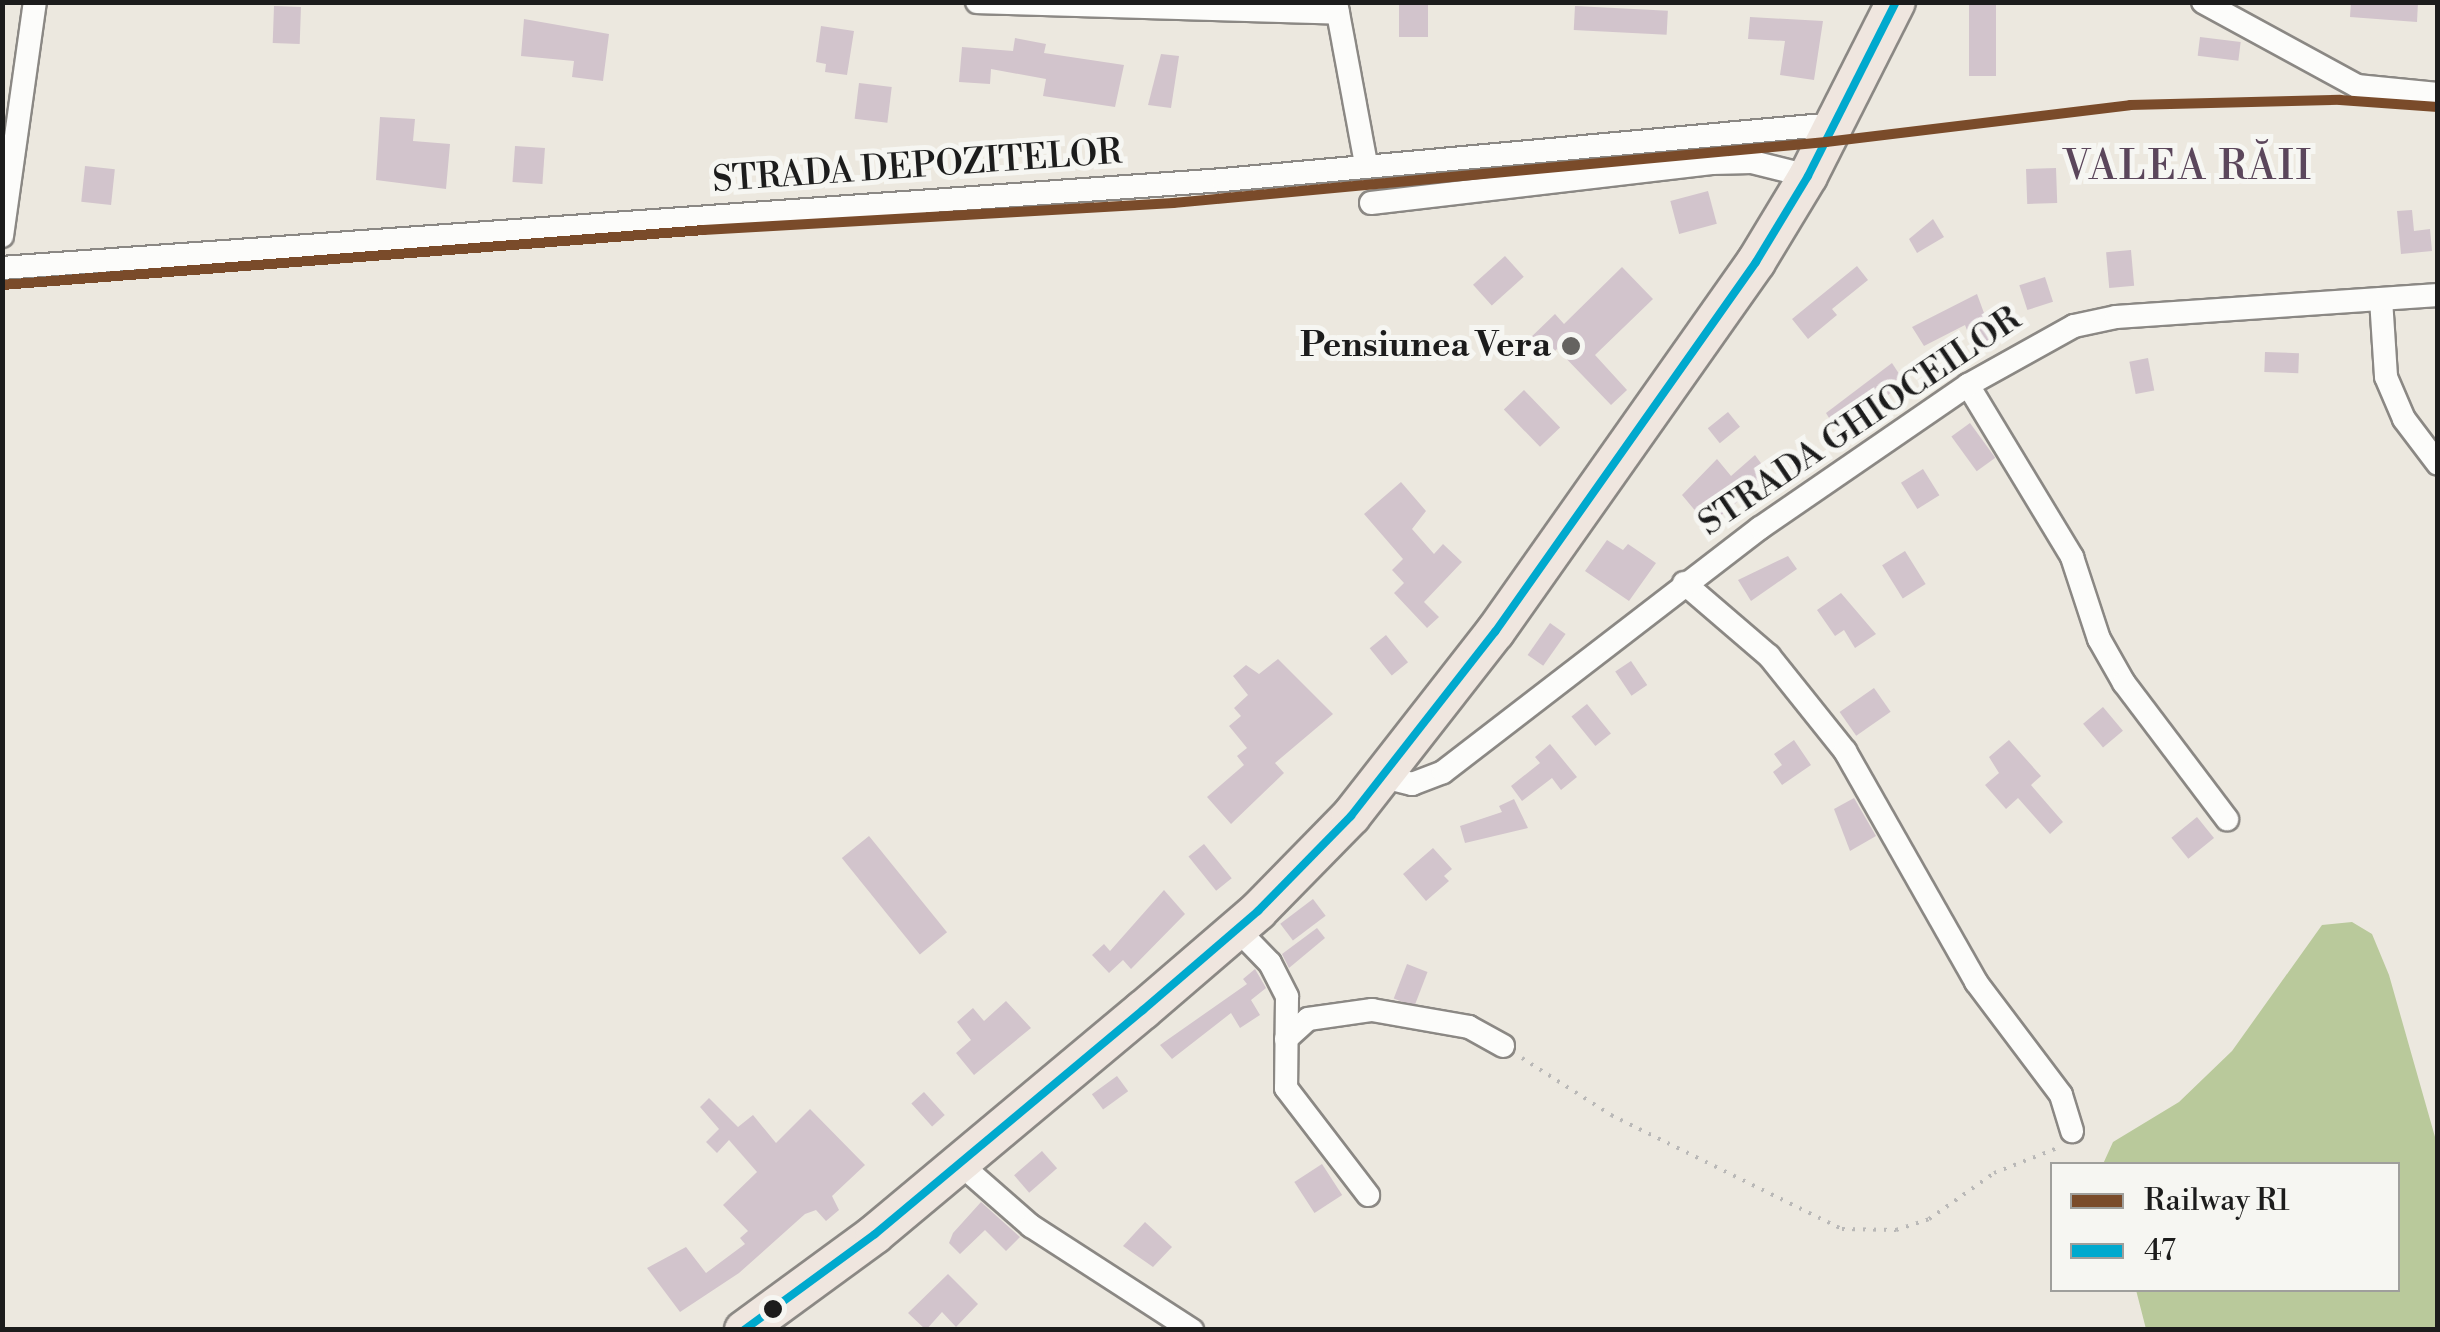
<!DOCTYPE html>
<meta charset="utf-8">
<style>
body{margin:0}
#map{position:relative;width:2440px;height:1332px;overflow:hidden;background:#ece8df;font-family:"Libre Bodoni",serif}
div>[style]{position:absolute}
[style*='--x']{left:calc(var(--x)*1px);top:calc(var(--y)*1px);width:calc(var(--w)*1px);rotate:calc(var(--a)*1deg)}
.forest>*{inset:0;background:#b9c99b}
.building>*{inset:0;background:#d2c4cc;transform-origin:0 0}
.path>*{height:4px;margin-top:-2px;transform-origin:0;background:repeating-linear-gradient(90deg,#b9b8b7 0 2.5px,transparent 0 10.5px)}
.roads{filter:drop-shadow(2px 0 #8b8884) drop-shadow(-2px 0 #8b8884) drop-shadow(0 2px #8b8884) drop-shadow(0 -2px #8b8884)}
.minor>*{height:22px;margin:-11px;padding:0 11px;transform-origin:11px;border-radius:11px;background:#fcfcfa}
.primary>*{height:38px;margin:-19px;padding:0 19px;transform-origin:19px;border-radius:19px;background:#efe6df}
.bus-1>*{height:8px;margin:-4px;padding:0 4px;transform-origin:4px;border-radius:4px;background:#00a9ce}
.rail-1>*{height:10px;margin:-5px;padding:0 5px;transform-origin:5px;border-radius:5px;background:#7a4b2a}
.dots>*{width:28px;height:28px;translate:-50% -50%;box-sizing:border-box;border:5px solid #f6f6f2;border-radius:50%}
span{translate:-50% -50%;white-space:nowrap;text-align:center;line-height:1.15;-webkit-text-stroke:10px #f6f6f2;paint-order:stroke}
.street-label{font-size:35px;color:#1c1c1c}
.poi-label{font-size:35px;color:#1c1c1c;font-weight:700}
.right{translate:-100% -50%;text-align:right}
.quarter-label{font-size:40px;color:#5b465b;letter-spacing:2.5px}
.frame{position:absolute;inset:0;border:5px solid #1c1c1c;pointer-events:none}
.legend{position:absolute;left:2050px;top:1162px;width:350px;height:130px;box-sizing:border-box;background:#f6f6f2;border:2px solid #9f9f9c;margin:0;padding:12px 18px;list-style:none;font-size:30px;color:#1c1c1c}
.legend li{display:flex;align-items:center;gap:20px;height:50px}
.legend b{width:50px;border:2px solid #9f9f9c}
</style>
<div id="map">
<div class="forest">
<i style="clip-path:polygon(2352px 922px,2372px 934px,2389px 975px,2437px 1144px,2437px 1329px,2146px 1329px,2136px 1290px,2398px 1290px,2398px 1164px,2103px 1164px,2113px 1142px,2179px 1102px,2232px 1051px,2322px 925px)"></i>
</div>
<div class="building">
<i style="left:1399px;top:2px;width:29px;height:35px"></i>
<i style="left:1969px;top:2px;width:27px;height:74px"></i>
<i style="clip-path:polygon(2351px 2px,2418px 2px,2417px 22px,2350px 17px)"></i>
<i style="left:274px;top:6px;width:27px;height:37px;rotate:2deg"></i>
<i style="left:1575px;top:6px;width:93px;height:24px;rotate:3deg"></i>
<i style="clip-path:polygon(1750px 17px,1823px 21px,1814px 80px,1780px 75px,1785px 41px,1748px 39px)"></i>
<i style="clip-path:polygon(524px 19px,609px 34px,603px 81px,572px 77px,574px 61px,521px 56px)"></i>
<i style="clip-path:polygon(821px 26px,854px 31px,847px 75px,825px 72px,826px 64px,816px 62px)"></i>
<i style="left:2200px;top:37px;width:41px;height:19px;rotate:7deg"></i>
<i style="clip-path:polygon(1015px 38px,1046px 44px,1044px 53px,1124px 65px,1115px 107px,1043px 96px,1046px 79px,991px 69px,990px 84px,959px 82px,962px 47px,1013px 51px)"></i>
<i style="clip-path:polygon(1161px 54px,1179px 56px,1171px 108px,1148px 105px)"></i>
<i style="left:859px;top:83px;width:33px;height:36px;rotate:7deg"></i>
<i style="clip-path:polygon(380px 117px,415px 119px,413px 141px,450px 144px,446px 189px,376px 180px)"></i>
<i style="left:515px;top:146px;width:30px;height:36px;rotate:4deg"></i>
<i style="left:85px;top:166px;width:30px;height:36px;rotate:6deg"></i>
<i style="left:2056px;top:168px;width:35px;height:30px;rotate:88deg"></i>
<i style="left:1708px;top:191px;width:34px;height:39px;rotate:75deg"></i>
<i style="clip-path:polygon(2412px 210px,2414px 231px,2430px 229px,2432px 251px,2401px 254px,2397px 211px)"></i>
<i style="clip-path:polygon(1933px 219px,1944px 237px,1917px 253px,1909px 239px)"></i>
<i style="left:2131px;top:250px;width:36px;height:25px;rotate:85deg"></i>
<i style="left:1505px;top:256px;width:28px;height:43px;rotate:48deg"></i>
<i style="clip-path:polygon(1857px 266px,1868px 280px,1832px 309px,1837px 315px,1808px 339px,1792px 319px)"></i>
<i style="clip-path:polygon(1622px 267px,1653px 299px,1595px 355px,1627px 390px,1611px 405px,1557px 349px,1545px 360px,1527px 341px,1555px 314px,1564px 324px)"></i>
<i style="left:2045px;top:277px;width:26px;height:27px;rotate:72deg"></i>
<i style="clip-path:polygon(1977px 294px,1995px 343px,1975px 351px,1965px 325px,1924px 346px,1912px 327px)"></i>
<i style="left:2265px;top:352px;width:34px;height:20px;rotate:2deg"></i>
<i style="left:2148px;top:358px;width:33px;height:19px;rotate:79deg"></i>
<i style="clip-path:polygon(1892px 363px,1905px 383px,1837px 431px,1826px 413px)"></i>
<i style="left:1524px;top:390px;width:52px;height:28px;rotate:46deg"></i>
<i style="left:1728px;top:412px;width:19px;height:26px;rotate:51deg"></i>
<i style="left:1970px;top:423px;width:43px;height:23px;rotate:54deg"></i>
<i style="clip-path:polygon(1755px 455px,1781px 491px,1760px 505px,1751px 491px,1708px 526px,1682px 495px,1717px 459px,1731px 476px)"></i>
<i style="left:1923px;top:469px;width:31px;height:26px;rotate:58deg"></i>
<i style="clip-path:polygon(1401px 482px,1426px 511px,1412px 529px,1434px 554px,1443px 544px,1462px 562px,1424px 602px,1439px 617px,1427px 628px,1394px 593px,1404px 583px,1392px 570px,1403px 559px,1364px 514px)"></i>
<i style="clip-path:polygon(1607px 540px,1623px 550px,1628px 544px,1656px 563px,1629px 601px,1585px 571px)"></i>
<i style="left:1905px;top:551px;width:39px;height:27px;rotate:58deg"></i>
<i style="clip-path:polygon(1788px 556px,1797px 569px,1751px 601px,1738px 580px)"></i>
<i style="clip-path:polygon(1841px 593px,1876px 634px,1855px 648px,1844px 630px,1835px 636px,1817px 610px)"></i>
<i style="left:1550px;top:623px;width:19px;height:39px;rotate:35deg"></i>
<i style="left:1386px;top:635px;width:35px;height:21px;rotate:51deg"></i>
<i style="clip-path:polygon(1278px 659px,1333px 714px,1275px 763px,1284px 773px,1231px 824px,1207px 797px,1244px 765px,1237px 756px,1247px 748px,1229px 726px,1241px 716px,1234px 708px,1248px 695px,1233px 676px,1246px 665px,1259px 674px)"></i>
<i style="left:1631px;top:661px;width:29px;height:19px;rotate:56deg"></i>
<i style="left:1874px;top:688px;width:29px;height:42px;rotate:55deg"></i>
<i style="left:1587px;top:704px;width:38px;height:20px;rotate:51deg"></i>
<i style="left:2103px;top:707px;width:31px;height:26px;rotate:50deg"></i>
<i style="clip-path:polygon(1794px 740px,1811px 765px,1782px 785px,1773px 772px,1782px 765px,1774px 754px)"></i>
<i style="clip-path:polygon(2009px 740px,2041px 776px,2031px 785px,2063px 822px,2050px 834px,2018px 798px,2006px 809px,1985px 785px,1999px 773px,1989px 757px)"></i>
<i style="clip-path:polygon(1550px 744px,1577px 777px,1561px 790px,1552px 778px,1522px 801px,1511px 786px,1540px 763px,1535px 757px)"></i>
<i style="clip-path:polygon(1854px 798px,1876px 836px,1850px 851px,1834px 809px)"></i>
<i style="clip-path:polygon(1514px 799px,1528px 828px,1465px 843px,1460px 826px,1502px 812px,1499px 806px)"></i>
<i style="left:2197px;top:817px;width:27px;height:33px;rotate:51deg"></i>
<i style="left:869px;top:836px;width:124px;height:35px;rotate:51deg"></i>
<i style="left:1204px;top:844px;width:44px;height:20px;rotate:51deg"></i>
<i style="clip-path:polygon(1433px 848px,1452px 869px,1444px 876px,1449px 881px,1426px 901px,1403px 874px)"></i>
<i style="clip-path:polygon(1164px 890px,1185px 914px,1131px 969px,1123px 960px,1109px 973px,1092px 955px,1104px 944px,1110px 951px)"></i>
<i style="left:1313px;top:899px;width:21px;height:41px;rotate:53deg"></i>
<i style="clip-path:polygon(1317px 928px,1325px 938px,1289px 968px,1282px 954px)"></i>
<i style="left:1407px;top:964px;width:22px;height:37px;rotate:21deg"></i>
<i style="clip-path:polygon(1255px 969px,1266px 988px,1251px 1000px,1260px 1015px,1240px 1028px,1231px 1013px,1172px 1059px,1160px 1045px,1247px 984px,1243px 979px)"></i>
<i style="clip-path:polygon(1006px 1001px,1031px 1028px,974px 1075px,956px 1053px,971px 1040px,957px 1022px,973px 1008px,984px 1021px)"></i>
<i style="left:1117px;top:1076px;width:19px;height:31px;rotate:54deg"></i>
<i style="left:924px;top:1092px;width:31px;height:17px;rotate:48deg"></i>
<i style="clip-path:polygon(709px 1098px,738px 1127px,753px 1115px,776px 1143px,810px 1109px,865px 1165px,832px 1196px,839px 1210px,826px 1221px,816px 1210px,805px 1214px,739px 1273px,680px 1312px,647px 1268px,686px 1247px,706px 1273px,745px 1244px,740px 1238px,748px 1231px,723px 1205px,757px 1172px,729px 1140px,717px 1153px,706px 1142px,719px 1129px,700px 1107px)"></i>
<i style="left:1042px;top:1151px;width:23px;height:37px;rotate:49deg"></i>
<i style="left:1322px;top:1164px;width:37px;height:33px;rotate:57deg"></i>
<i style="clip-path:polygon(981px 1202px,1020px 1237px,1006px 1251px,985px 1230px,960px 1254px,949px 1243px,953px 1233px)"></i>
<i style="clip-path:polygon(1145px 1222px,1172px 1247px,1153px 1267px,1123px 1246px)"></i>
<i style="clip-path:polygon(948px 1274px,978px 1304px,956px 1327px,942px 1312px,926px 1330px,908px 1313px)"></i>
</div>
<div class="path">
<i style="--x:1522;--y:1058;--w:106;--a:32.6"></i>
<i style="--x:1611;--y:1115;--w:258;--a:26.3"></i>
<i style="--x:1842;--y:1229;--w:54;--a:1.1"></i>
<i style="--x:1896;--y:1230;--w:35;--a:-18"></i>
<i style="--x:1929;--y:1219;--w:80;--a:-35.3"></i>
<i style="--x:1994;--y:1173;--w:71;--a:-21.5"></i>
</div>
<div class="roads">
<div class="minor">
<i style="--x:977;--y:2;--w:361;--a:1.7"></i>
<i style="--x:1336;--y:2;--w:165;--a:79.5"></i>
<i style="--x:2203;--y:2;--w:175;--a:28.6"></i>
<i style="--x:2357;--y:86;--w:81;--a:5.6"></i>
<i style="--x:1371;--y:203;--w:343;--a:-6.7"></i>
<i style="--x:1712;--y:163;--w:40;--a:-1.4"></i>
<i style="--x:1752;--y:162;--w:58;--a:14"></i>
<i style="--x:2;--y:236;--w:236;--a:-82"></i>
<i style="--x:2;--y:268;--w:1224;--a:-4.12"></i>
<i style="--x:1223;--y:180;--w:615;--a:-5.23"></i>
<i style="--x:2381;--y:299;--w:78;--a:86.3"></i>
<i style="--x:2386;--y:377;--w:46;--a:66.8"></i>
<i style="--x:2404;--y:419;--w:56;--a:52.9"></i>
<i style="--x:1968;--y:385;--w:201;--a:58.8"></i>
<i style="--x:2072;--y:557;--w:86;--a:71.8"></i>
<i style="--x:2099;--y:639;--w:51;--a:60.4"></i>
<i style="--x:2124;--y:683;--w:171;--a:52.9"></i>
<i style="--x:1684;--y:583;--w:112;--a:40.7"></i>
<i style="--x:1769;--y:656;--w:122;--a:51.3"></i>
<i style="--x:1845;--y:751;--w:266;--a:60.4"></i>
<i style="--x:1976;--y:982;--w:141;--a:53"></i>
<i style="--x:2061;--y:1095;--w:38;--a:73"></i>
<i style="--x:1384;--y:777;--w:29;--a:14"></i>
<i style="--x:1412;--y:784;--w:33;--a:-21"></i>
<i style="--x:1443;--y:772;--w:400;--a:-37.6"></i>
<i style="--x:1760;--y:528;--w:252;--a:-34.5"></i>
<i style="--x:1968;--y:385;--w:121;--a:-29.1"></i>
<i style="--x:2074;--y:326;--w:43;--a:-12.1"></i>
<i style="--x:2116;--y:317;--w:323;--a:-3.9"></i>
<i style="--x:1237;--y:929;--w:47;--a:45.9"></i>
<i style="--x:1270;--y:963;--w:38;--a:63"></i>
<i style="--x:1287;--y:997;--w:91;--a:90.6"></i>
<i style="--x:1286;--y:1088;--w:135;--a:52.5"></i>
<i style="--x:1286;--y:1039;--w:30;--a:-42"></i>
<i style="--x:1308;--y:1019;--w:65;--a:-8"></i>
<i style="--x:1372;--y:1010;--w:98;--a:9.9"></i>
<i style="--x:1469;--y:1027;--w:39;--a:29"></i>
<i style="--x:959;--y:1163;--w:96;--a:41.2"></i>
<i style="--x:1031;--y:1226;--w:192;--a:32.9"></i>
</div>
<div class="primary">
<i style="--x:744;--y:1330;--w:162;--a:-36.2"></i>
<i style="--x:875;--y:1234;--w:349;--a:-39.9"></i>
<i style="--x:1143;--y:1010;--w:152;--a:-40.7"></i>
<i style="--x:1258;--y:911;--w:133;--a:-45.6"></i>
<i style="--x:1351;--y:816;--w:234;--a:-52"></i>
<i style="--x:1495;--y:632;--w:453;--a:-54.8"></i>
<i style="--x:1756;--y:262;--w:100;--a:-58.8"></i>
<i style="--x:1808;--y:176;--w:195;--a:-63.2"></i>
</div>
</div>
<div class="bus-1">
<i style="--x:744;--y:1330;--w:162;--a:-36.2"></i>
<i style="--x:875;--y:1234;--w:349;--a:-39.9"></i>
<i style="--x:1143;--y:1010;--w:152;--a:-40.7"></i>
<i style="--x:1258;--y:911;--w:133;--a:-45.6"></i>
<i style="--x:1351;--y:816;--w:234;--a:-52"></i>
<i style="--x:1495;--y:632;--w:453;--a:-54.8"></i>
<i style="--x:1756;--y:262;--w:100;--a:-58.8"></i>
<i style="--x:1808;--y:176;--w:195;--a:-63.2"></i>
</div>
<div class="rail-1">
<i style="--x:2;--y:285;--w:704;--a:-4.48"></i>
<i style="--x:704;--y:230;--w:470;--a:-3.3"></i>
<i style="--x:1173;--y:203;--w:656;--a:-5.34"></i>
<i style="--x:1826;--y:142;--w:306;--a:-6.9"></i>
<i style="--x:2130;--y:105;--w:210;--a:-1.4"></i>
<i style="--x:2340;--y:100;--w:98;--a:4.1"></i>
</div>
<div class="dots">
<i style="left:1571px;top:346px;background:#656360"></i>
<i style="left:773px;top:1309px;background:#1c1c1c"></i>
</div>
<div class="street-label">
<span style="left:917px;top:167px;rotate:-4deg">STRADA DEPOZITELOR</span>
<span style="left:1860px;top:422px;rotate:-34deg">STRADA GHIOCEILOR</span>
</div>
<div class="poi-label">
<span class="right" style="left:1551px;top:346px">Pensiunea Vera</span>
</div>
<div class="quarter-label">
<span style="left:2188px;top:167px">VALEA RĂII</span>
</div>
<div class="frame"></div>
<ul class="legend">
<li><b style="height:12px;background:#7a4b2a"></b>Railway R1</li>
<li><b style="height:12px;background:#00a9ce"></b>47</li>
</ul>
</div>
